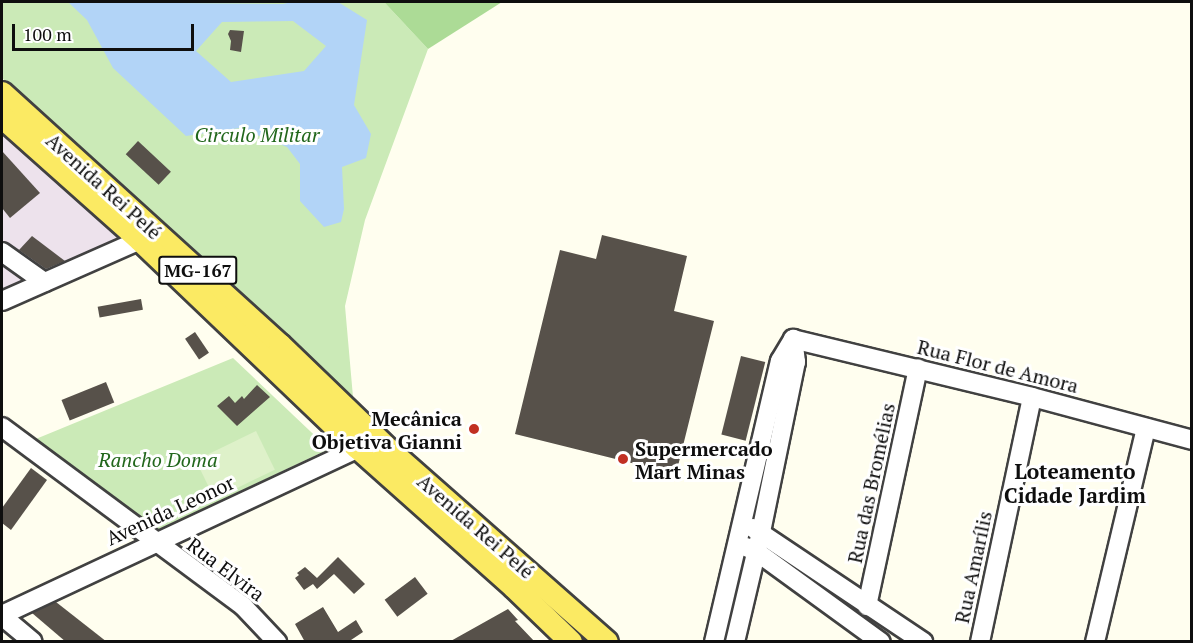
<!DOCTYPE html>
<meta charset="utf-8">
<style>
body{margin:0}
#map{position:relative;width:1193px;height:643px;overflow:hidden;background:#fffeef;font-family:"PT Serif",serif}
div>[style]{position:absolute}
[style*='--x']{left:calc(var(--x)*1px);top:calc(var(--y)*1px);width:calc(var(--w)*1px);rotate:calc(var(--a)*1deg)}
.industrial>*{inset:0;background:#ede2ec}
.green>*{inset:0;background:#cbeab7}
.forest>*{inset:0;background:#acdb96}
.pitch>*{inset:0;background:#def1c9;transform-origin:0 0}
.water>*{inset:0;background:#b2d4f7}
.building>*{inset:0;background:#57514a;transform-origin:0 0}
.roads{filter:drop-shadow(2px 0 #414141) drop-shadow(-2px 0 #414141) drop-shadow(0 2px #414141) drop-shadow(0 -2px #414141)}
.minor>*{height:18px;margin:-9px;padding:0 9px;transform-origin:9px;border-radius:9px;background:#fff}
.major>*{height:22px;margin:-11px;padding:0 11px;transform-origin:11px;border-radius:11px;background:#fbea63}
.dots>*{width:16px;height:16px;translate:-50% -50%;box-sizing:border-box;border:3px solid #fff;border-radius:50%}
span{translate:-50% -50%;white-space:nowrap;text-align:center;line-height:1.15;-webkit-text-stroke:6px #fff;paint-order:stroke}
.shield-label span{padding:2px 4px;background:#fff;border:2px solid;border-radius:4px;-webkit-text-stroke-width:0}
.shield-label{font-size:18px;color:#0e0e0e;font-weight:700}
.park-label{font-size:20px;color:#22671c;font-style:italic}
.street-label{font-size:20px;color:#0e0e0e}
.poi-label{font-size:20px;color:#0e0e0e;font-weight:700}
.right{translate:-100% -50%;text-align:right}
.left{translate:0 -50%;text-align:left}
.neighbourhood-label{font-size:21px;color:#0e0e0e;font-weight:700}
.frame{position:absolute;inset:0;border:3px solid #0e0e0e;pointer-events:none}
.scale{position:absolute;left:12px;top:24px;width:182px;height:27px;box-sizing:border-box;border:3px solid #0e0e0e;border-top:0;padding-left:8px;font-size:18px;line-height:21px;white-space:nowrap;color:#0e0e0e;-webkit-text-stroke:4px #fff;paint-order:stroke}
</style>
<div id="map">
<div class="industrial">
<i style="clip-path:polygon(2px 112px,143px 250px,2px 312px)"></i>
</div>
<div class="green">
<i style="clip-path:polygon(2px 2px,384px 2px,428px 49px,365px 220px,345px 306px,353px 397px,2px 78px)"></i>
<i style="clip-path:polygon(233px 358px,329px 449px,151px 533px,26px 443px)"></i>
</div>
<div class="forest">
<i style="clip-path:polygon(384px 2px,502px 2px,428px 49px)"></i>
</div>
<div class="pitch">
<i style="left:256px;top:431px;width:43px;height:67px;rotate:64deg"></i>
</div>
<div class="water">
<i style="clip-path:polygon(evenodd,68px 2px,283px 4px,292px 2px,338px 2px,367px 20px,354px 105px,371px 134px,366px 158px,342px 167px,344px 209px,341px 222px,324px 227px,300px 201px,300px 164px,287px 147px,240px 128px,186px 136px,113px 68px,87px 20px,68px 2px,293px 21px,326px 46px,304px 71px,231px 82px,196px 51px,222px 22px,293px 21px)"></i>
</div>
<div class="building">
<i style="clip-path:polygon(230px 30px,244px 31px,241px 52px,230px 50px,231px 41px,228px 34px)"></i>
<i style="left:138px;top:141px;width:45px;height:18px;rotate:43deg"></i>
<i style="clip-path:polygon(2px 151px,40px 193px,10px 218px,2px 208px)"></i>
<i style="clip-path:polygon(602px 235px,687px 256px,674px 311px,714px 321px,676px 474px,515px 434px,560px 250px,596px 259px)"></i>
<i style="clip-path:polygon(32px 236px,65px 261px,46px 269px,19px 250px)"></i>
<i style="left:141px;top:299px;width:11px;height:44px;rotate:80deg"></i>
<i style="left:195px;top:332px;width:25px;height:12px;rotate:56deg"></i>
<i style="left:741px;top:356px;width:25px;height:81px;rotate:14deg"></i>
<i style="left:106px;top:382px;width:22px;height:48px;rotate:68deg"></i>
<i style="clip-path:polygon(257px 385px,270px 397px,237px 426px,217px 406px,229px 396px,235px 403px,242px 396px,244px 399px)"></i>
<i style="clip-path:polygon(31px 468px,47px 480px,11px 530px,2px 523px,2px 508px)"></i>
<i style="clip-path:polygon(338px 557px,365px 584px,354px 594px,334px 574px,317px 589px,313px 584px,304px 590px,295px 578px,299px 575px,297px 573px,305px 567px,317px 578px)"></i>
<i style="left:415px;top:577px;width:21px;height:38px;rotate:53deg"></i>
<i style="clip-path:polygon(56px 602px,107px 642px,66px 642px,32px 613px)"></i>
<i style="clip-path:polygon(323px 607px,338px 632px,356px 620px,363px 632px,348px 642px,305px 642px,295px 624px)"></i>
<i style="clip-path:polygon(508px 609px,518px 620px,515px 621px,535px 642px,449px 642px)"></i>
</div>
<div class="roads">
<div class="minor">
<i style="--x:2;--y:252;--w:52;--a:35.5"></i>
<i style="--x:2;--y:301;--w:151;--a:-23.8"></i>
<i style="--x:793;--y:339;--w:246;--a:13.6"></i>
<i style="--x:1032;--y:397;--w:166;--a:15"></i>
<i style="--x:2;--y:427;--w:300;--a:36.6"></i>
<i style="--x:243;--y:606;--w:50;--a:46.6"></i>
<i style="--x:753;--y:528;--w:205;--a:33.8"></i>
<i style="--x:746;--y:547;--w:12;--a:24"></i>
<i style="--x:757;--y:552;--w:153;--a:36"></i>
<i style="--x:867;--y:606;--w:243;--a:-77.9"></i>
<i style="--x:2;--y:615;--w:393;--a:-25.1"></i>
<i style="--x:2;--y:616;--w:40;--a:40"></i>
<i style="--x:714;--y:642;--w:289;--a:-76.8"></i>
<i style="--x:780;--y:361;--w:26;--a:-59"></i>
<i style="--x:735;--y:642;--w:113;--a:-76.7"></i>
<i style="--x:761;--y:532;--w:174;--a:-78.4"></i>
<i style="--x:796;--y:362;--w:23;--a:-97"></i>
<i style="--x:980;--y:642;--w:250;--a:-78"></i>
<i style="--x:1095;--y:642;--w:220;--a:-76.6"></i>
</div>
<div class="major">
<i style="--x:2;--y:93;--w:375;--a:42.2"></i>
<i style="--x:280;--y:345;--w:153;--a:43.9"></i>
<i style="--x:390;--y:451;--w:289;--a:41.4"></i>
<i style="--x:2;--y:117;--w:185;--a:41.7"></i>
<i style="--x:140;--y:240;--w:301;--a:43.7"></i>
<i style="--x:358;--y:448;--w:209;--a:41.7"></i>
<i style="--x:514;--y:587;--w:79;--a:44"></i>
</div>
</div>
<div class="dots">
<i style="left:474px;top:429px;background:#c13023"></i>
<i style="left:623px;top:459px;background:#c13023"></i>
</div>
<div class="shield-label">
<span style="left:198px;top:270px">MG-167</span>
</div>
<div class="park-label">
<span style="left:257px;top:134px">Circulo Militar</span>
<span style="left:158px;top:459px">Rancho Doma</span>
</div>
<div class="street-label">
<span style="left:104px;top:186px;rotate:42deg">Avenida Rei Pelé</span>
<span style="left:998px;top:366px;rotate:14deg">Rua Flor de Amora</span>
<span style="left:871px;top:483px;rotate:-78deg">Rua das Bromélias</span>
<span style="left:170px;top:510px;rotate:-25deg">Avenida Leonor</span>
<span style="left:476px;top:526px;rotate:41deg">Avenida Rei Pelé</span>
<span style="left:973px;top:567px;rotate:-78deg">Rua Amarílis</span>
<span style="left:226px;top:569px;rotate:37deg">Rua Elvira</span>
</div>
<div class="poi-label">
<span class="right" style="left:462px;top:430px">Mecânica<br>Objetiva Gianni</span>
<span class="left" style="left:635px;top:460px">Supermercado<br>Mart Minas</span>
</div>
<div class="neighbourhood-label">
<span style="left:1075px;top:483px">Loteamento<br>Cidade Jardim</span>
</div>
<div class="frame"></div>
<div class="scale">100 m</div>
</div>
